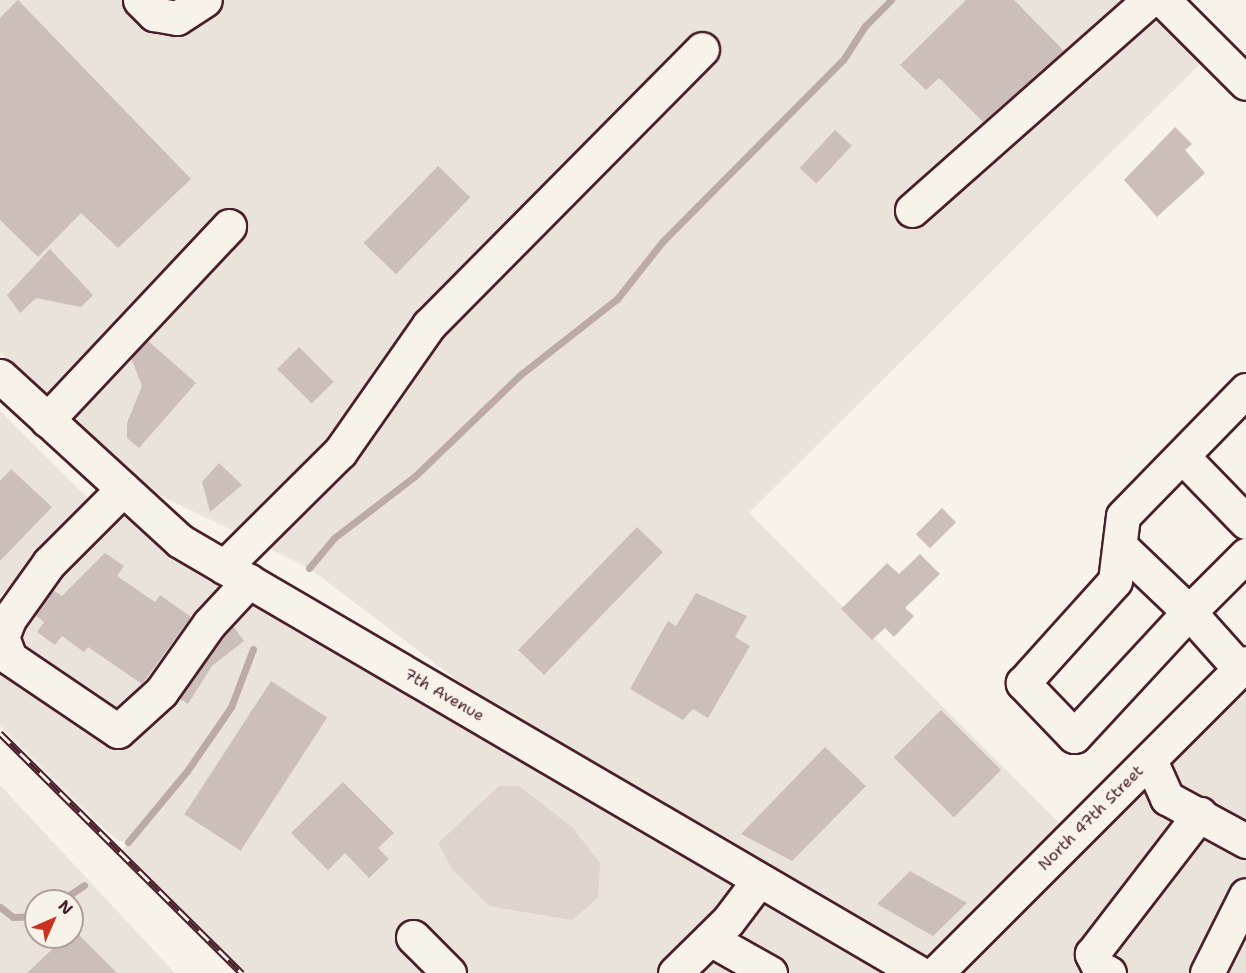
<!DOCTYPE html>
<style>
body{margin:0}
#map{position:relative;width:1246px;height:973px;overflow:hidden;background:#f7f3e8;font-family:"Shantell Sans",sans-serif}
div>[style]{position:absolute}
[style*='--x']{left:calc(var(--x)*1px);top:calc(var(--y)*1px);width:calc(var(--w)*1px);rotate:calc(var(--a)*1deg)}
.built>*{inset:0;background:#eae3da}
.green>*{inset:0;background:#ded4cc}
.stream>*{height:7px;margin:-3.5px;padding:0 3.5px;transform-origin:3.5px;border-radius:3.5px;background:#bcaaa7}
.building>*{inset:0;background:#ccbfb9;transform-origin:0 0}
.roads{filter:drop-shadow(2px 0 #4a1f2b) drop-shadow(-2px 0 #4a1f2b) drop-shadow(0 2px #4a1f2b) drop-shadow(0 -2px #4a1f2b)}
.minor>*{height:33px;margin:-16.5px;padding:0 16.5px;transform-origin:16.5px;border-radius:16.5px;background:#f7f3e8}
.rail>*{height:7px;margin-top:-3.5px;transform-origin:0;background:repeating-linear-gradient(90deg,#f7f3e8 0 14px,#4a1f2b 0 28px);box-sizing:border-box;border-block:2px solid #4a1f2b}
span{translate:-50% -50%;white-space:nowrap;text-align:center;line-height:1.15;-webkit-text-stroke:5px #f7f3e8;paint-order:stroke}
.street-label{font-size:16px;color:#4a1f2b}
.north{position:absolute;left:24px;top:889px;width:60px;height:60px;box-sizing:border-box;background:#f7f3e8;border:2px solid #b29e9c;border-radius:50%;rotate:45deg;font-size:16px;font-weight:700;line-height:24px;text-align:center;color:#4a1f2b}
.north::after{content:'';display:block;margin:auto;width:21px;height:27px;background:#c8321e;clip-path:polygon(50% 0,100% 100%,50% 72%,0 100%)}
</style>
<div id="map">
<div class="built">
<i style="clip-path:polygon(0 0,1148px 0,1206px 58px,749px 513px,1069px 833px,931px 973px,551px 751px,309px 568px,133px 482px,0 352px)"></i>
<i style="clip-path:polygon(0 411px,93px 503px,0 596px)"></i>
<i style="clip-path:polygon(113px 485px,916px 973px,243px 973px,121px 852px,128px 842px,119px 841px,95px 821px,0 726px,0 599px)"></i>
<i style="clip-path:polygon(1246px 671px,1246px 973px,937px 973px)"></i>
<i style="clip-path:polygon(evenodd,0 785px,175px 973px,0 973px,0 785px,36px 901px,72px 901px,72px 937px,36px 937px,36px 901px)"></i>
</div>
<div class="green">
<i style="clip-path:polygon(499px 786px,519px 786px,572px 827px,600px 863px,598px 898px,572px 920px,489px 906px,452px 869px,438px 843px)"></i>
</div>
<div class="stream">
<i style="--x:309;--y:568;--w:39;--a:-50"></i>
<i style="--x:334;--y:538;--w:102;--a:-37.4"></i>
<i style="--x:415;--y:476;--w:146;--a:-43.9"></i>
<i style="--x:520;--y:375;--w:123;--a:-38.1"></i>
<i style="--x:617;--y:299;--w:73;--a:-51.7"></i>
<i style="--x:662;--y:242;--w:257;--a:-45.2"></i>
<i style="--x:843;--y:60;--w:40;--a:-57.1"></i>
<i style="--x:865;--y:26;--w:37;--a:-45"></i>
<i style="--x:128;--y:842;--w:92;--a:-50.3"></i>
<i style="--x:187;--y:771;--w:78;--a:-55.5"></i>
<i style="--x:231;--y:707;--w:62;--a:-69.2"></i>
<i style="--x:65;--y:898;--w:23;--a:-34"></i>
<i style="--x:0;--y:907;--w:16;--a:38"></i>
<i style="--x:13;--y:917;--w:23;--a:-2"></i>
</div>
<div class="building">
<i style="clip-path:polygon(18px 0,191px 179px,118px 248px,81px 213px,38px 257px,0 220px,0 18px)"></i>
<i style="clip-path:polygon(966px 0,1014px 0,1064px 51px,983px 122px,939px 78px,926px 90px,900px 65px)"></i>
<i style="clip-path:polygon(1175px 127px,1192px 144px,1185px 150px,1205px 173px,1157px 217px,1124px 180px)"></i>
<i style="left:835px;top:130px;width:23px;height:52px;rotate:43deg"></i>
<i style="left:438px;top:166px;width:45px;height:107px;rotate:44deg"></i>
<i style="clip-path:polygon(50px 249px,93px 295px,81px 307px,36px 298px,20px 313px,7px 295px)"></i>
<i style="clip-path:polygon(147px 340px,196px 383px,139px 448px,127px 438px,127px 423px,142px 386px,131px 358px)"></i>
<i style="left:299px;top:347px;width:49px;height:31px;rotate:45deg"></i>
<i style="clip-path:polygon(219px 463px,242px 485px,210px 512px,202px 482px)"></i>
<i style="clip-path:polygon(11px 469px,52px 507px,0 561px,0 481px)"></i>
<i style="left:942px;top:508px;width:20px;height:37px;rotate:45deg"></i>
<i style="left:637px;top:527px;width:36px;height:171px;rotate:44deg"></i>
<i style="clip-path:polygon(105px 553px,124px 566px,117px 576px,155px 602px,160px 595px,191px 617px,142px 684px,88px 647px,84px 652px,62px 636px,55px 645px,37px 632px,44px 622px,35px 615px,53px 590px,62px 596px)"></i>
<i style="clip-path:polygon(920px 554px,940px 574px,905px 608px,914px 616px,894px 637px,885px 628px,872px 640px,841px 609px,887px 563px,899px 574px)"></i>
<i style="clip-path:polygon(696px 593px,747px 616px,735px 637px,750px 646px,708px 718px,693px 709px,683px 720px,630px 689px,668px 621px,676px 626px)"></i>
<i style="clip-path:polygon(233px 626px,244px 641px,212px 666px,188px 704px,179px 698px)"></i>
<i style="left:271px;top:681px;width:67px;height:159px;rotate:33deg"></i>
<i style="left:941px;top:710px;width:85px;height:67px;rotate:45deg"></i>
<i style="clip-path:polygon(825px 747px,866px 786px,792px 861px,741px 834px)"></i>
<i style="clip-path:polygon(343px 782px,394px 833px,378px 848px,389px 859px,369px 878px,345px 853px,328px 870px,291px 833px)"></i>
<i style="clip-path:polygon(910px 871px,967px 903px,933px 936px,877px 904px)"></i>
<i style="clip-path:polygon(73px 929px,117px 973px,27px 973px,65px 937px,72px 937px)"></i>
</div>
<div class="roads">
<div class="minor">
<i style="--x:140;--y:0;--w:20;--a:45"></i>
<i style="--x:154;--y:14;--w:23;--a:10"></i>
<i style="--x:177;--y:18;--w:33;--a:-33"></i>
<i style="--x:1163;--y:0;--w:117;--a:45"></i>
<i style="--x:912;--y:210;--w:317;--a:-41.5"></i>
<i style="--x:0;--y:376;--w:244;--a:42.5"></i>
<i style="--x:180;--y:541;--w:856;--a:30.31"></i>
<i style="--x:47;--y:420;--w:266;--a:-46.8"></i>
<i style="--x:1182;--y:456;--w:92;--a:45.9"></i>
<i style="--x:123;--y:489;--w:105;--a:135"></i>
<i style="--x:49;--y:563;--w:69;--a:125.5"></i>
<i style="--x:9;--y:619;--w:19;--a:111"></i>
<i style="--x:2;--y:637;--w:22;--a:69"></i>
<i style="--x:10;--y:658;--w:130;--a:34.1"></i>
<i style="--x:118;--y:731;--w:58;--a:-42.2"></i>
<i style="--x:161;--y:692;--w:83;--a:-54.8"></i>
<i style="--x:209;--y:624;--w:59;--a:-47.1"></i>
<i style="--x:1120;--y:546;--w:95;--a:43.7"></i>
<i style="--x:1189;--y:612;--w:169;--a:132.8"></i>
<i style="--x:1074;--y:736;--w:74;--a:-133.9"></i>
<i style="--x:1023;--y:683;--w:137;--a:-48"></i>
<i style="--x:1115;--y:581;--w:65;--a:-83"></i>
<i style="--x:1123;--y:516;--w:176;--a:-45.7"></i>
<i style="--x:224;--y:567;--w:163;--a:-44.8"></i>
<i style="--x:340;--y:452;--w:155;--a:-55"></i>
<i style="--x:429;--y:325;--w:388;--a:-45.3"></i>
<i style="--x:1240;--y:669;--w:76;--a:-131.8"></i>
<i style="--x:1189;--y:612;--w:81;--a:-45"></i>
<i style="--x:1150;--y:760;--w:42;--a:65.9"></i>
<i style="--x:1167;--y:798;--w:90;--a:28.6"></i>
<i style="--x:413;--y:937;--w:51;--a:45"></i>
<i style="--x:710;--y:939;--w:69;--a:29.5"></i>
<i style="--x:675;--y:973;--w:74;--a:-44.5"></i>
<i style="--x:728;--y:921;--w:51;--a:-52.9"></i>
<i style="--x:936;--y:973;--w:438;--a:-45"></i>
<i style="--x:1109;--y:973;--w:11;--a:-153"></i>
<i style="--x:1099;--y:968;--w:16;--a:-117"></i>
<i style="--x:1092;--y:954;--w:177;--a:-52.4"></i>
<i style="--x:1207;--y:973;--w:87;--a:-63.4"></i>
</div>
</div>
<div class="rail">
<i style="--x:0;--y:733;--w:341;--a:44.8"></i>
</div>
<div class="street-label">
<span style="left:444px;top:695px;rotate:30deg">7th Avenue</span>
<span style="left:1091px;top:818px;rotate:-45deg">North 47th Street</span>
</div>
<div class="north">N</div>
</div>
